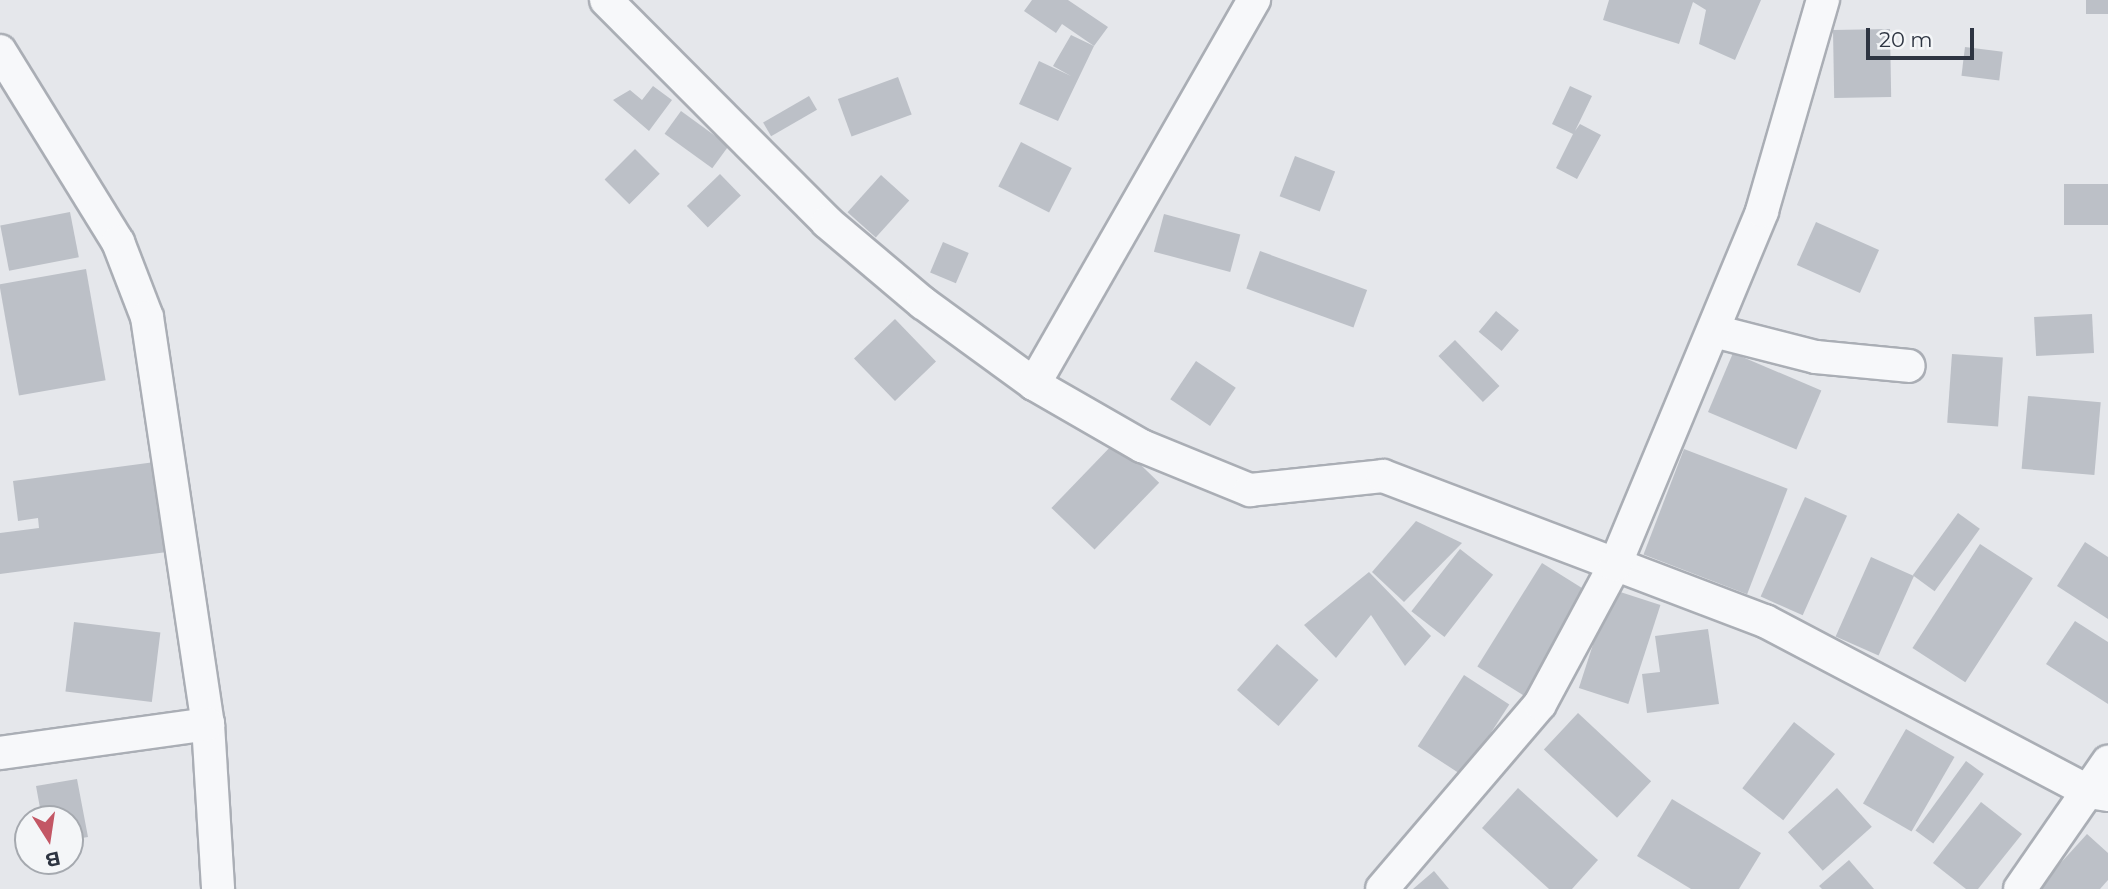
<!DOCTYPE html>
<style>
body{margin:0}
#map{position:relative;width:2108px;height:889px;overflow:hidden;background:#e5e7eb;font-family:Montserrat,sans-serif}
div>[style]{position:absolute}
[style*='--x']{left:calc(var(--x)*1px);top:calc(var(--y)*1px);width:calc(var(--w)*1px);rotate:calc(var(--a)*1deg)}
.building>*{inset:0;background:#bcc0c7;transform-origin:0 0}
.roads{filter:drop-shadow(2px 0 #aaaeb5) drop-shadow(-2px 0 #aaaeb5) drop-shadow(0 2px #aaaeb5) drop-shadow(0 -2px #aaaeb5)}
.street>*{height:32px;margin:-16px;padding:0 16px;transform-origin:16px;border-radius:16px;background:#f7f8fa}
span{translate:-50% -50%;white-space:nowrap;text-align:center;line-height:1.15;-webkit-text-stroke:7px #f4f6f8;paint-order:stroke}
.north{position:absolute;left:14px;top:805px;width:70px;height:70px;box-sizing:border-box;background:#f4f6f8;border:2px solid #a5a9af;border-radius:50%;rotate:168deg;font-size:19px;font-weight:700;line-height:28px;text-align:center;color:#2e3542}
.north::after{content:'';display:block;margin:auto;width:24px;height:32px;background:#c35765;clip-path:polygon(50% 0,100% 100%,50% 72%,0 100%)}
.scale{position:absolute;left:1866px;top:28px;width:108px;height:32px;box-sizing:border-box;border:4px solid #2e3542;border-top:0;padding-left:9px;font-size:21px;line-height:24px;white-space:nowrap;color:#2e3542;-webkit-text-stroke:5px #f4f6f8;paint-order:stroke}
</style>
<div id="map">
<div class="building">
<i style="clip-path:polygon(1032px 0,1068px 0,1108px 27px,1094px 46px,1062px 24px,1056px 33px,1024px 11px)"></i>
<i style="clip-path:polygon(1609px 0,1761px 0,1735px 60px,1699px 44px,1706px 10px,1693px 2px,1679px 44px,1603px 20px)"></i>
<i style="left:2086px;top:0;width:22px;height:14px"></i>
<i style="left:1890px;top:29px;width:68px;height:57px;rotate:89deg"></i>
<i style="clip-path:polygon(1071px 35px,1094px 46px,1058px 121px,1019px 104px,1039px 61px,1071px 76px,1053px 66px)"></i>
<i style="left:1965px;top:47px;width:38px;height:29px;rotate:7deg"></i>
<i style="left:898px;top:77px;width:40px;height:64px;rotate:70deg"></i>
<i style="clip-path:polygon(653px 86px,672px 100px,649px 131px,613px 100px,630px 90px,642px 100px)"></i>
<i style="clip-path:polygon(1570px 86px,1592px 96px,1575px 131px,1580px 124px,1601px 135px,1577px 179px,1556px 168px,1573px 134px,1552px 124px)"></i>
<i style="left:809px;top:96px;width:16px;height:53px;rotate:60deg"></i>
<i style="left:681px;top:111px;width:59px;height:28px;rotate:36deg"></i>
<i style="left:1021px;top:142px;width:57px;height:50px;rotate:27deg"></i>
<i style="left:635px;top:149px;width:35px;height:43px;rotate:45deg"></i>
<i style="left:1295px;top:156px;width:43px;height:43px;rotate:21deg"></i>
<i style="left:720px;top:174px;width:30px;height:46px;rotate:46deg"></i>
<i style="left:881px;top:175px;width:38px;height:50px;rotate:42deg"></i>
<i style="left:2108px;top:184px;width:41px;height:44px;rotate:90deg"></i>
<i style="left:70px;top:212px;width:46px;height:71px;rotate:79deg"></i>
<i style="left:1164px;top:214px;width:79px;height:39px;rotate:15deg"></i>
<i style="left:1816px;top:222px;width:69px;height:47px;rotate:24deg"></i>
<i style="left:943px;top:242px;width:28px;height:33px;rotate:23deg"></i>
<i style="left:1260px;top:251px;width:114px;height:40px;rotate:20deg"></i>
<i style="left:86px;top:269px;width:113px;height:88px;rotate:80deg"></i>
<i style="left:1496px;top:311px;width:30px;height:27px;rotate:40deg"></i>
<i style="left:2092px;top:314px;width:39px;height:58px;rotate:87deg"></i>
<i style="left:895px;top:319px;width:59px;height:57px;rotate:46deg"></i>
<i style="left:1455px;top:340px;width:64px;height:23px;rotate:46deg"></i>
<i style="left:1733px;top:353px;width:96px;height:64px;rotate:23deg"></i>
<i style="left:1952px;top:354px;width:51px;height:69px;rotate:4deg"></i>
<i style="left:1196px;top:361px;width:48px;height:46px;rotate:34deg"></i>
<i style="left:2028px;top:396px;width:73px;height:73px;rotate:5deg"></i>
<i style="left:1116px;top:441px;width:60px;height:93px;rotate:44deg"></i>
<i style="left:1684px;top:449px;width:111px;height:113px;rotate:21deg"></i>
<i style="clip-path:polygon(155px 462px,167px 552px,0 574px,0 533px,39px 528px,38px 518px,18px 521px,13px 481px)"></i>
<i style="left:1805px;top:497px;width:46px;height:109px;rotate:24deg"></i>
<i style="left:1958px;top:513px;width:27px;height:77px;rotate:36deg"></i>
<i style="clip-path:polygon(1416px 521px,1462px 543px,1404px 602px,1372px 572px)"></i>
<i style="clip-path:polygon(2085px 542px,2108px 557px,2108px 619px,2057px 586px)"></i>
<i style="left:1980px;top:544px;width:63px;height:124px;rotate:33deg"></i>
<i style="left:1460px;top:549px;width:42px;height:79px;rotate:38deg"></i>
<i style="left:1871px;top:557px;width:47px;height:87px;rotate:24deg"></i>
<i style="left:1542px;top:563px;width:57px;height:122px;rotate:32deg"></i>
<i style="clip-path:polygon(1369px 572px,1431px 636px,1405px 666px,1371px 615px,1336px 658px,1304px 625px)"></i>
<i style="left:1611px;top:589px;width:52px;height:104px;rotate:18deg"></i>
<i style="clip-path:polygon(2075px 621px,2108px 642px,2108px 704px,2046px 664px)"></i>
<i style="left:74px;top:622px;width:87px;height:70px;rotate:7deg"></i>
<i style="clip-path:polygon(1708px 629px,1719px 704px,1647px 713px,1642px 674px,1660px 672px,1655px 636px)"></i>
<i style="left:1277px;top:644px;width:55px;height:61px;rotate:41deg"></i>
<i style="left:1464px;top:675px;width:54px;height:85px;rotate:33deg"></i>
<i style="left:1578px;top:713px;width:100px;height:50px;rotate:43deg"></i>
<i style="left:1794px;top:722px;width:52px;height:84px;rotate:38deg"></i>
<i style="left:1906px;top:729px;width:56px;height:86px;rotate:30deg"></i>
<i style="left:1966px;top:761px;width:22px;height:86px;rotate:36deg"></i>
<i style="clip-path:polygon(77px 779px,88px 837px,70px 840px,70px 819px,42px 819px,36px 786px)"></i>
<i style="clip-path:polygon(1518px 788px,1598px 860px,1572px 889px,1549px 889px,1482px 828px)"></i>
<i style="left:1837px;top:788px;width:52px;height:66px;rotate:48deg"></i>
<i style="clip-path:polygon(1672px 799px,1761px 853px,1739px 889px,1691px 889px,1637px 856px)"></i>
<i style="clip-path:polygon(1981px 802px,2022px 834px,1978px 889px,1966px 889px,1933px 863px)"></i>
<i style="clip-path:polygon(2087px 834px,2108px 853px,2108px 880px,2100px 889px,2037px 889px)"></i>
<i style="clip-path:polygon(1849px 860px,1874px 889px,1822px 889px,1819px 886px)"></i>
<i style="clip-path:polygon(1434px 871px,1449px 889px,1413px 889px)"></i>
</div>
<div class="roads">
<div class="street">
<i style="--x:606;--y:0;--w:313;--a:45.1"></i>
<i style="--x:827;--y:222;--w:126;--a:40.2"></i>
<i style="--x:923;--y:303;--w:137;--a:36.1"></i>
<i style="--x:1034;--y:384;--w:125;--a:29.9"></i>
<i style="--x:1142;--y:446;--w:117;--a:22.2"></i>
<i style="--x:1250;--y:490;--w:134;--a:-6"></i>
<i style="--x:1383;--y:476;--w:409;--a:20.8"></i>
<i style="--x:1765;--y:621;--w:366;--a:27.8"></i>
<i style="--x:2089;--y:792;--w:19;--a:9"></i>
<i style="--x:0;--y:51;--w:225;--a:58.3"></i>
<i style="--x:118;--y:242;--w:80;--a:68.9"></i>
<i style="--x:147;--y:317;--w:412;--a:81.5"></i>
<i style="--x:208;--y:724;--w:165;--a:86.5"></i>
<i style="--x:1714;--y:331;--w:105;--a:14.3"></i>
<i style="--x:1816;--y:357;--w:93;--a:5.5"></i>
<i style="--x:1034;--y:384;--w:443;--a:-60.2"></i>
<i style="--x:0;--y:753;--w:210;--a:-7.9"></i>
<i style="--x:1382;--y:889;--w:243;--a:-49.5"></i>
<i style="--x:1540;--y:704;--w:158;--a:-61.7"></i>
<i style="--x:1615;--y:565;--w:383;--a:-67.4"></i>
<i style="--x:1762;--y:211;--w:220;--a:-73.9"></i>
<i style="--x:2020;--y:889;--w:155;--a:-55.3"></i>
</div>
</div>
<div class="north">B</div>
<div class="scale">20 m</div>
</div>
